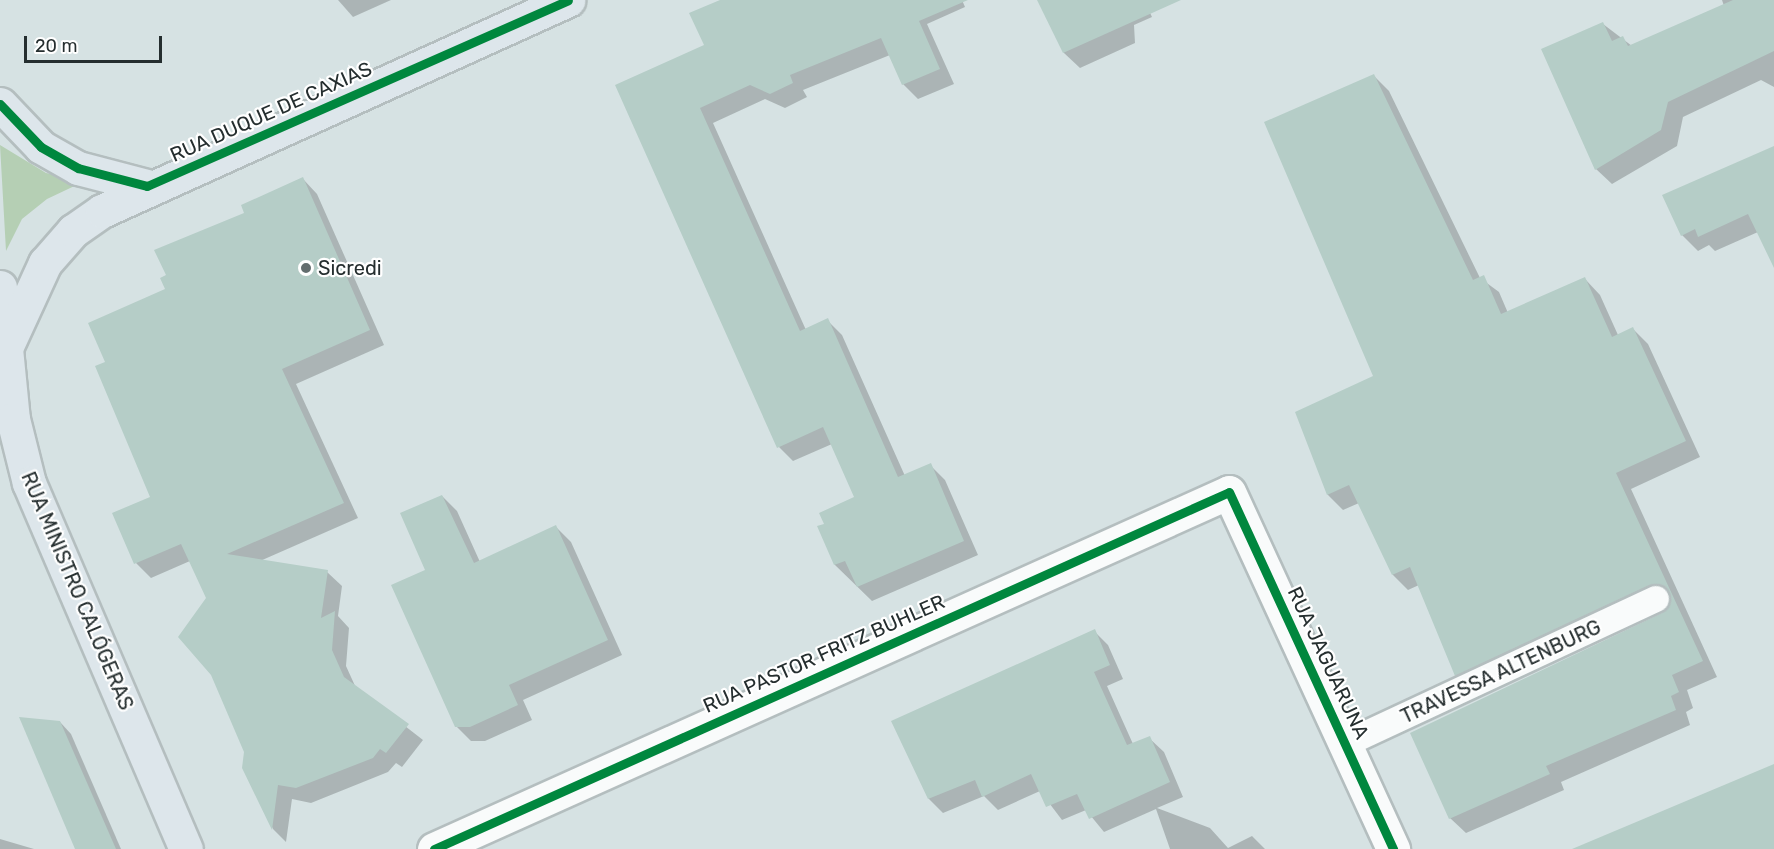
<!DOCTYPE html>
<meta charset="utf-8">
<style>
body{margin:0}
#map{position:relative;width:1774px;height:849px;overflow:hidden;background:#d6e2e3;font-family:Rubik,sans-serif}
div>[style]{position:absolute}
[style*='--x']{left:calc(var(--x)*1px);top:calc(var(--y)*1px);width:calc(var(--w)*1px);rotate:calc(var(--a)*1deg)}
.green>*{inset:0;background:#b5cfb4}
.shadow>*{inset:0;background:#0003}
.building>*{inset:0;background:#b5cdc7}
.roads{filter:drop-shadow(2px 0 #b4bebf) drop-shadow(-2px 0 #b4bebf) drop-shadow(0 2px #b4bebf) drop-shadow(0 -2px #b4bebf)}
.service>*{height:26px;margin:-13px;padding:0 13px;transform-origin:13px;border-radius:13px;background:#f9fbfb}
.minor>*{height:33px;margin:-16.5px;padding:0 16.5px;transform-origin:16.5px;border-radius:16.5px;background:#f9fbfb}
.primary>*{height:33px;margin:-16.5px;padding:0 16.5px;transform-origin:16.5px;border-radius:16.5px;background:#dde6eb}
.cycleway>*{height:9px;margin:-4.5px;padding:0 4.5px;transform-origin:4.5px;border-radius:4.5px;background:#00873e}
.dots>*{width:16px;height:16px;translate:-50% -50%;box-sizing:border-box;border:3px solid #fff;border-radius:50%}
span{translate:-50% -50%;white-space:nowrap;text-align:center;line-height:1.15;-webkit-text-stroke:4.5px #fff;paint-order:stroke}
.street-label{font-size:20px;color:#252e2f}
.poi-label{font-size:20px;color:#252e2f}
.left{translate:0 -50%;text-align:left}
.scale{position:absolute;left:24px;top:36px;width:138px;height:27px;box-sizing:border-box;border:3px solid #252e2f;border-top:0;padding-left:8px;font-size:18px;line-height:21px;white-space:nowrap;color:#252e2f;-webkit-text-stroke:4px #fff;paint-order:stroke}
</style>
<div id="map">
<div class="green">
<i style="clip-path:polygon(0 145px,46px 173px,85px 181px,47px 199px,22px 219px,6px 251px)"></i>
</div>
<div class="shadow">
<i style="clip-path:polygon(338px 0,391px 0,353px 17px)"></i>
<i style="clip-path:polygon(722px 0,962px 0,965px 7px,927px 24px,954px 84px,918px 99px,903px 84px,890px 55px,803px 90px,807px 97px,785px 108px,765px 99px,713px 123px,806px 330px,827px 320px,842px 335px,905px 476px,930px 465px,945px 480px,978px 555px,872px 601px,835px 565px,826px 525px,856px 498px,832px 444px,793px 461px,779px 447px,617px 86px,706px 46px)"></i>
<i style="clip-path:polygon(1038px 0,1144px 0,1152px 17px,1134px 25px,1135px 43px,1080px 68px,1064px 53px)"></i>
<i style="clip-path:polygon(1722px 0,1774px 0,1774px 87px,1761px 80px,1683px 117px,1677px 146px,1612px 184px,1596px 169px,1603px 24px,1632px 46px,1724px 6px)"></i>
<i style="clip-path:polygon(1373px 75px,1389px 91px,1480px 278px,1499px 292px,1508px 313px,1585px 279px,1600px 295px,1618px 335px,1633px 329px,1648px 344px,1700px 457px,1631px 489px,1717px 677px,1687px 690px,1693px 708px,1686px 712px,1690px 725px,1561px 782px,1564px 790px,1466px 833px,1450px 818px,1664px 614px,1669px 600px,1472px 691px,1456px 675px,1419px 585px,1408px 590px,1393px 575px,1359px 503px,1343px 510px,1328px 495px,1297px 413px,1375px 377px)"></i>
<i style="clip-path:polygon(1774px 147px,1774px 251px,1758px 232px,1715px 251px,1709px 245px,1698px 251px,1682px 235px)"></i>
<i style="clip-path:polygon(303px 179px,317px 194px,384px 345px,296px 384px,358px 518px,260px 561px,327px 572px,342px 586px,338px 616px,349px 628px,346px 666px,356px 688px,423px 740px,402px 767px,396px 763px,388px 772px,311px 803px,292px 799px,286px 842px,273px 829px,244px 768px,246px 752px,207px 598px,190px 561px,151px 578px,136px 563px,152px 498px,107px 363px,167px 290px,246px 213px)"></i>
<i style="clip-path:polygon(442px 496px,457px 511px,480px 562px,556px 527px,571px 542px,622px 655px,523px 700px,532px 720px,485px 741px,471px 741px,456px 726px,427px 570px)"></i>
<i style="clip-path:polygon(1094px 631px,1108px 645px,1123px 679px,1107px 686px,1133px 744px,1149px 738px,1164px 752px,1183px 797px,1157px 808px,1210px 828px,1228px 848px,1252px 836px,1265px 849px,1170px 849px,1156px 809px,1104px 832px,1086px 810px,1062px 820px,1040px 791px,998px 810px,984px 796px,943px 813px,929px 799px,893px 722px)"></i>
<i style="clip-path:polygon(60px 722px,71px 734px,121px 849px,77px 849px)"></i>
<i style="clip-path:polygon(0 839px,34px 849px,0 849px)"></i>
</div>
<div class="building">
<i style="clip-path:polygon(720px 0,968px 0,919px 21px,940px 69px,902px 85px,881px 38px,790px 75px,793px 83px,770px 94px,750px 85px,700px 108px,800px 331px,828px 318px,898px 477px,931px 463px,964px 541px,857px 587px,845px 561px,834px 565px,817px 526px,824px 524px,819px 513px,854px 497px,823px 427px,777px 448px,615px 85px,704px 45px,689px 13px)"></i>
<i style="clip-path:polygon(1037px 0,1181px 0,1063px 53px)"></i>
<i style="clip-path:polygon(1733px 0,1774px 0,1774px 51px,1668px 102px,1661px 130px,1595px 170px,1541px 49px,1603px 22px,1612px 41px,1623px 36px,1628px 46px)"></i>
<i style="clip-path:polygon(1374px 74px,1473px 280px,1484px 275px,1501px 314px,1585px 277px,1612px 337px,1633px 327px,1686px 441px,1616px 473px,1703px 661px,1672px 675px,1679px 692px,1671px 696px,1676px 710px,1546px 766px,1550px 774px,1449px 819px,1410px 733px,1662px 613px,1671px 600px,1664px 586px,1650px 585px,1455px 676px,1410px 567px,1392px 575px,1349px 485px,1327px 495px,1295px 412px,1373px 376px,1264px 122px)"></i>
<i style="clip-path:polygon(1774px 146px,1774px 268px,1748px 214px,1698px 237px,1695px 229px,1681px 236px,1662px 195px)"></i>
<i style="clip-path:polygon(303px 177px,370px 330px,282px 369px,344px 503px,227px 554px,328px 570px,321px 618px,335px 611px,332px 650px,344px 677px,409px 724px,386px 753px,380px 749px,373px 758px,296px 788px,278px 785px,272px 830px,242px 768px,244px 752px,211px 675px,178px 637px,206px 598px,181px 544px,134px 564px,112px 513px,150px 497px,95px 366px,105px 362px,88px 323px,165px 289px,160px 278px,166px 275px,154px 250px,244px 213px,241px 205px)"></i>
<i style="clip-path:polygon(442px 495px,474px 563px,556px 525px,608px 640px,509px 685px,518px 705px,470px 727px,455px 727px,391px 585px,425px 570px,400px 513px)"></i>
<i style="clip-path:polygon(1095px 629px,1110px 665px,1094px 672px,1127px 745px,1150px 736px,1170px 782px,1089px 819px,1077px 794px,1046px 807px,1031px 774px,982px 797px,975px 780px,928px 799px,891px 721px)"></i>
<i style="clip-path:polygon(19px 717px,60px 721px,116px 849px,75px 849px)"></i>
<i style="clip-path:polygon(1774px 764px,1774px 849px,1572px 849px)"></i>
</div>
<div class="roads">
<div class="service">
<i style="--x:1345;--y:744;--w:343;--a:-25"></i>
</div>
<div class="minor">
<i style="--x:434;--y:849;--w:871;--a:-24.18"></i>
<i style="--x:1229;--y:492;--w:393;--a:65.3"></i>
</div>
<div class="primary">
<i style="--x:0;--y:104;--w:59;--a:46.4"></i>
<i style="--x:41;--y:147;--w:43;--a:29.6"></i>
<i style="--x:78;--y:168;--w:71;--a:14.6"></i>
<i style="--x:0;--y:287;--w:133;--a:84.4"></i>
<i style="--x:13;--y:419;--w:66;--a:76"></i>
<i style="--x:29;--y:483;--w:398;--a:66.8"></i>
<i style="--x:6;--y:348;--w:94;--a:-65.4"></i>
<i style="--x:45;--y:263;--w:43;--a:-48.8"></i>
<i style="--x:73;--y:231;--w:35;--a:-35"></i>
<i style="--x:102;--y:211;--w:512;--a:-24.36"></i>
</div>
</div>
<div class="cycleway">
<i style="--x:0;--y:104;--w:59;--a:46.4"></i>
<i style="--x:41;--y:147;--w:43;--a:29.6"></i>
<i style="--x:78;--y:168;--w:71;--a:14.6"></i>
<i style="--x:147;--y:186;--w:460;--a:-23.8"></i>
<i style="--x:434;--y:849;--w:871;--a:-24.18"></i>
<i style="--x:1229;--y:492;--w:393;--a:65.3"></i>
</div>
<div class="dots">
<i style="left:306px;top:268px;background:#636d6e"></i>
</div>
<div class="street-label">
<span style="left:271px;top:112px;rotate:-24deg">RUA DUQUE DE CAXIAS</span>
<span style="left:77px;top:591px;rotate:67deg">RUA MINISTRO CALÓGERAS</span>
<span style="left:824px;top:654px;rotate:-24deg">RUA PASTOR FRITZ BUHLER</span>
<span style="left:1328px;top:663px;rotate:65deg">RUA JAGUARUNA</span>
<span style="left:1501px;top:672px;rotate:-25deg">TRAVESSA ALTENBURG</span>
</div>
<div class="poi-label">
<span class="left" style="left:318px;top:268px">Sicredi</span>
</div>
<div class="scale">20 m</div>
</div>
